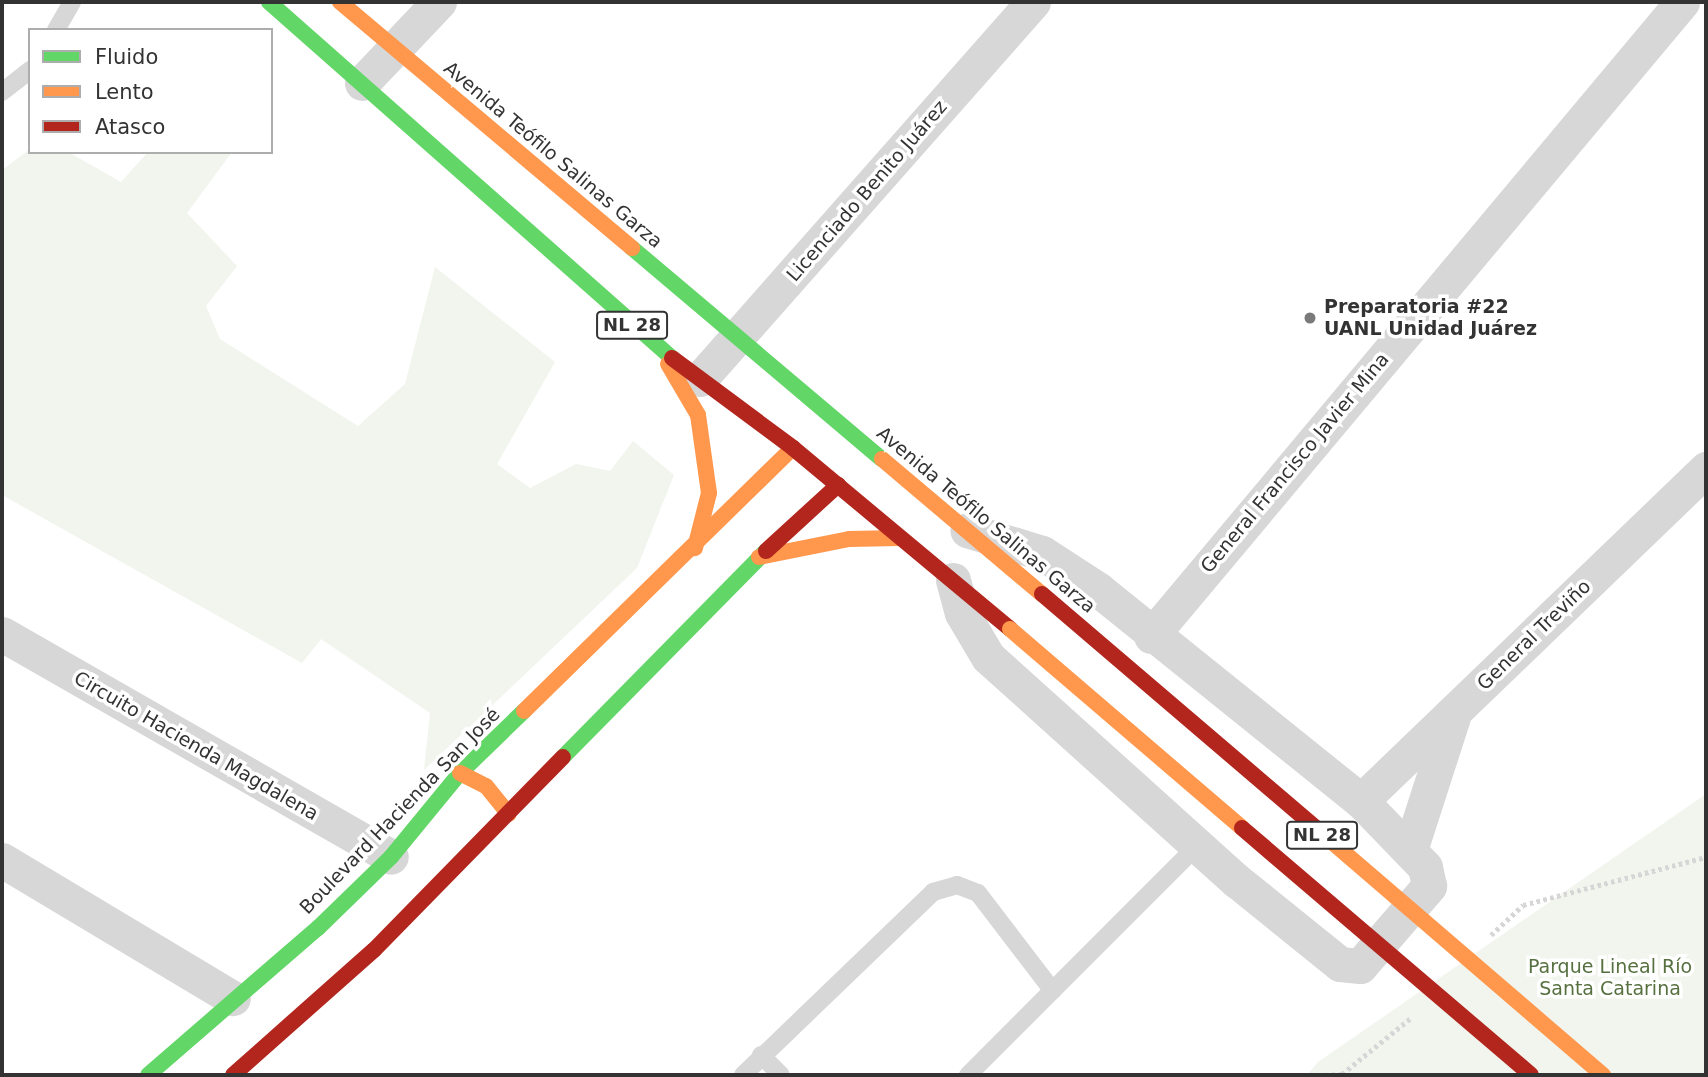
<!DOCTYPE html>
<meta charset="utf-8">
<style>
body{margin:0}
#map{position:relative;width:1708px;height:1077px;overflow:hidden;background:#fff;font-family:"DejaVu Sans",sans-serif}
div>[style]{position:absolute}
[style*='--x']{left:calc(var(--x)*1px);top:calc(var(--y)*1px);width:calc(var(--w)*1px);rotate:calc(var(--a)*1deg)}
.green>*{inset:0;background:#f1f5ed}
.path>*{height:4.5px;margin-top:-2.25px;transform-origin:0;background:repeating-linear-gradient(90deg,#d6d6d6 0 3.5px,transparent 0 7px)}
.lane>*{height:18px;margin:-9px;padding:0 9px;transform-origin:9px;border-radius:9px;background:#d7d7d7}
.street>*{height:35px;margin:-17.5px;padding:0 17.5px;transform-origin:17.5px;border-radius:17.5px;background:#d7d7d7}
.fast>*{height:16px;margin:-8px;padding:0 8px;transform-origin:8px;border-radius:8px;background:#63d668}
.slow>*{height:16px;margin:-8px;padding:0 8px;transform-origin:8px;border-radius:8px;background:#ff974d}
.jam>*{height:16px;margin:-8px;padding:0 8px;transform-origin:8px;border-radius:8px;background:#b3261e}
.slow-bridge>*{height:16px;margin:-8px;padding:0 8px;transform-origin:8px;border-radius:8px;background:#ff974d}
.jam-bridge>*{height:16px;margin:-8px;padding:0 8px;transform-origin:8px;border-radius:8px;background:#b3261e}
.dots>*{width:19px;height:19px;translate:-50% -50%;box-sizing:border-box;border:4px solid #fff;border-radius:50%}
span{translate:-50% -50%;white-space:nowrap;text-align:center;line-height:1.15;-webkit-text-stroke:7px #fff;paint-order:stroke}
.shield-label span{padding:2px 5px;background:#fff;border:2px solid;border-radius:5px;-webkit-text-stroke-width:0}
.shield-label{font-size:18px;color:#333;font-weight:700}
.street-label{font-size:19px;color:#333}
.poi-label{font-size:19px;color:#333;font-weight:700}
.left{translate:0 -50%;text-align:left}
.park-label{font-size:19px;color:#56703f}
.frame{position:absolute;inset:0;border:4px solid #333;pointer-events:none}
.legend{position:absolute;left:28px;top:28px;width:245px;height:126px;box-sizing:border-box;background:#fff;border:2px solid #adadad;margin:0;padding:9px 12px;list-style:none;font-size:21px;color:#333}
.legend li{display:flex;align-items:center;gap:14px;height:35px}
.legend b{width:35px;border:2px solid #adadad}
</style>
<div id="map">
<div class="green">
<i style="clip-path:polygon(30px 149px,68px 152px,121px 182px,148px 152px,232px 152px,187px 213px,237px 266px,206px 306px,220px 339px,358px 426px,405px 384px,435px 267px,555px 362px,497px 464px,530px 488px,576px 464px,610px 471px,633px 441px,674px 475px,637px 568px,424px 770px,430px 713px,321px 639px,302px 663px,2px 495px,2px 170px)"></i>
<i style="clip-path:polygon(1706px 794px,1706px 1075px,1307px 1075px,1318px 1062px)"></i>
</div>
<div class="path">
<i style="--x:1491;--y:935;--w:44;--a:-43.2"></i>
<i style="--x:1523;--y:905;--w:189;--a:-14.7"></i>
<i style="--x:1325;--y:1075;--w:17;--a:-3"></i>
<i style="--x:1342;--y:1074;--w:90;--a:-39.2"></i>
</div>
<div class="lane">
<i style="--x:56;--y:30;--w:32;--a:-60"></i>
<i style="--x:2;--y:92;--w:36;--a:-38"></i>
<i style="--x:761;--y:1055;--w:28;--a:45"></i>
<i style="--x:743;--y:1075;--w:264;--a:-43.9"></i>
<i style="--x:933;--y:892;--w:25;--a:-16"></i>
<i style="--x:957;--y:885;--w:22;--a:21"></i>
<i style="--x:978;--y:893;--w:123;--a:52.6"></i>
<i style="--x:968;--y:1075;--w:325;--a:-45"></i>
</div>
<div class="street">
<i style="--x:362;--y:83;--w:112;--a:-46.5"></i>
<i style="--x:700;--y:379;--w:503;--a:-48.55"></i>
<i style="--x:953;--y:580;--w:34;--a:75"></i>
<i style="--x:962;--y:613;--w:51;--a:59.4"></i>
<i style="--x:988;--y:657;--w:335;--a:42"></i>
<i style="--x:1237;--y:881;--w:132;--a:38.9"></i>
<i style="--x:1340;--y:964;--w:20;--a:6"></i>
<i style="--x:1360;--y:966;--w:106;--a:-49.2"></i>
<i style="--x:1429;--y:886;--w:19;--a:-102"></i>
<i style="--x:1425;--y:867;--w:92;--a:-134.1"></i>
<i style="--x:1361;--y:801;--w:336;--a:-141.2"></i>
<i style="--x:1099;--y:590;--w:68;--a:-147"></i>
<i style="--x:1042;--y:553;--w:78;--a:-163"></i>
<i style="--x:2;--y:634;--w:448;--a:29.8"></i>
<i style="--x:1151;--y:636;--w:827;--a:-50.05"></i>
<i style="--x:1361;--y:801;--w:479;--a:-43.9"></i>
<i style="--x:1410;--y:850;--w:140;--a:-72.1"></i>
<i style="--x:2;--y:860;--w:269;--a:30.9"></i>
</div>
<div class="fast">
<i style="--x:269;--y:2;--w:538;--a:41.46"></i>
<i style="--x:632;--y:248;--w:327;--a:40.2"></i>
<i style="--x:563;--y:757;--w:289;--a:-45.4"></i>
<i style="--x:148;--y:1075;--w:225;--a:-40.9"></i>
<i style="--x:318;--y:928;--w:102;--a:-44.2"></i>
<i style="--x:391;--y:857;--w:109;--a:-50.6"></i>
<i style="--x:460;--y:773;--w:89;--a:-44.1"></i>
</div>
<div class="slow">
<i style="--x:340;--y:2;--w:382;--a:40.1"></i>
<i style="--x:668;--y:364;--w:59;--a:59.5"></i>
<i style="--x:698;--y:415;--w:79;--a:82"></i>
<i style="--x:709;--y:493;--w:57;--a:104.3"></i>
<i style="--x:882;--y:459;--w:209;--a:40.2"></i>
<i style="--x:759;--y:557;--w:92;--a:-11.3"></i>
<i style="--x:849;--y:539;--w:50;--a:-1.1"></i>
<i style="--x:524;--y:711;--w:376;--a:-44.4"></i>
<i style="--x:460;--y:773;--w:29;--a:27"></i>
<i style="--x:486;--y:786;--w:36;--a:51"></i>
</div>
<div class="jam">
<i style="--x:672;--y:358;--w:151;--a:36.6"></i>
<i style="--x:793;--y:448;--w:283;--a:39.8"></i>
<i style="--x:766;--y:551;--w:98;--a:-42.5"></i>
<i style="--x:233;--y:1075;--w:188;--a:-41.6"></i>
<i style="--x:374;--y:950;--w:270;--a:-45.6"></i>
</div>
<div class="slow-bridge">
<i style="--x:1010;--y:629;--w:306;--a:40.6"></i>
<i style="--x:1325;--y:836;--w:367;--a:40.7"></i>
</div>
<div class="jam-bridge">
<i style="--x:1042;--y:594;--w:372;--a:40.5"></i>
<i style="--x:1242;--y:828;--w:380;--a:40.5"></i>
</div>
<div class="dots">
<i style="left:1310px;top:318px;background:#7a7a7a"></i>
</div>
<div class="shield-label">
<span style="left:632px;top:325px">NL 28</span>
<span style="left:1322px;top:835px">NL 28</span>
</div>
<div class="street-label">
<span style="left:553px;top:155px;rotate:40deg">Avenida Teófilo Salinas Garza</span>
<span style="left:867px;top:191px;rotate:-49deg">Licenciado Benito Juárez</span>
<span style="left:1295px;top:463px;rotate:-50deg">General Francisco Javier Mina</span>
<span style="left:986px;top:520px;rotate:40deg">Avenida Teófilo Salinas Garza</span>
<span style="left:1534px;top:635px;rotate:-44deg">General Treviño</span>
<span style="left:196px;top:746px;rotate:30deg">Circuito Hacienda Magdalena</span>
<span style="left:400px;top:811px;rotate:-46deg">Boulevard Hacienda San José</span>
</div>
<div class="poi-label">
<span class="left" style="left:1324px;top:318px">Preparatoria #22<br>UANL Unidad Juárez</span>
</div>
<div class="park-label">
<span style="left:1610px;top:978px">Parque Lineal Río<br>Santa Catarina</span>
</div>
<div class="frame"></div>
<ul class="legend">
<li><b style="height:9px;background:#63d668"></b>Fluido</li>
<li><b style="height:9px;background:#ff974d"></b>Lento</li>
<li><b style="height:9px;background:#b3261e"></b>Atasco</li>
</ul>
</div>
